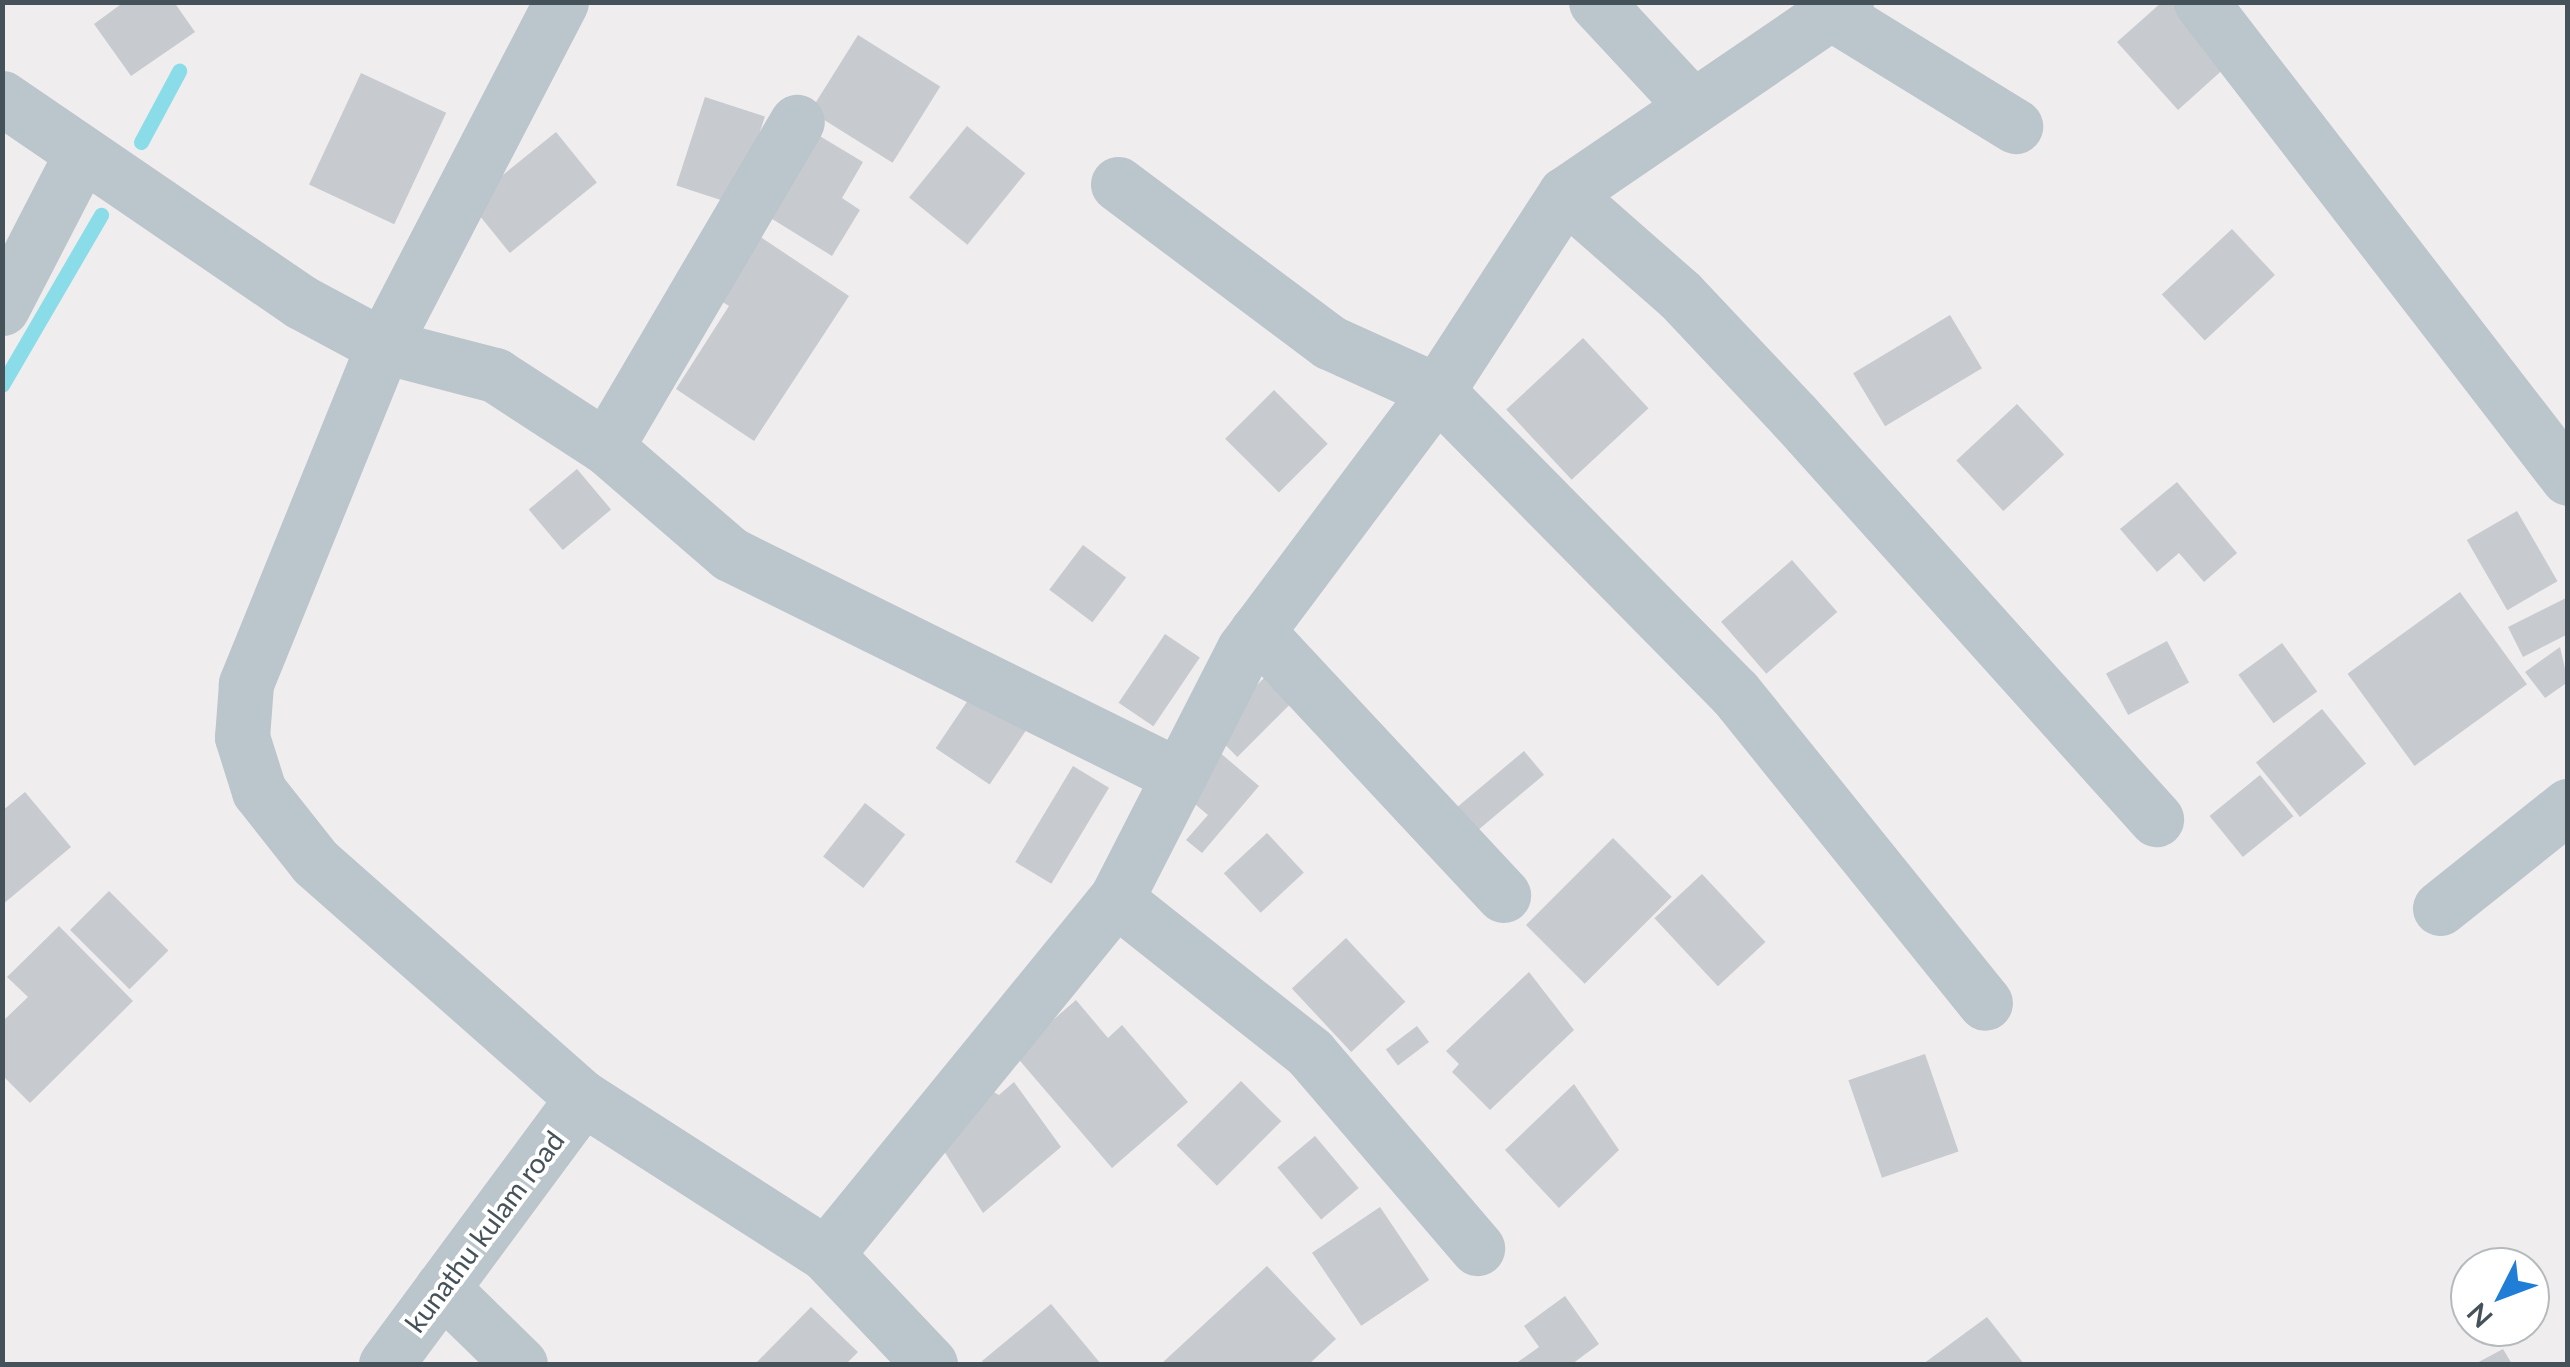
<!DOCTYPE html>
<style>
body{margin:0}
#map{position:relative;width:2570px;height:1367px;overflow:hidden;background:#efeded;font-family:Lato,sans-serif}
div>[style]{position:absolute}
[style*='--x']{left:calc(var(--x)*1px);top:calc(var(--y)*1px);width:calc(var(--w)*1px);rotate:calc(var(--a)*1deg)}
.stream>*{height:15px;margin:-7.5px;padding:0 7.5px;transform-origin:7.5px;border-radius:7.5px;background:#8adce8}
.building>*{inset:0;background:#c7cacf;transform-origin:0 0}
.minor>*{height:55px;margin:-27.5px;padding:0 27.5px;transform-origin:27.5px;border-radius:27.5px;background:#bbc5cc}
span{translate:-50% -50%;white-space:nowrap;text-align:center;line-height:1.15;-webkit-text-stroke:8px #fff;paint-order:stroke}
.street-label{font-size:28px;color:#465259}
.frame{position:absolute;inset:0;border:5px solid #465259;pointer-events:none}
.north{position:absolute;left:2450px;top:1247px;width:100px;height:100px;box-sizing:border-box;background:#fff;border:2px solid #b5babd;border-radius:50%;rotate:228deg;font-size:28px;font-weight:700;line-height:40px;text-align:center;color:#465259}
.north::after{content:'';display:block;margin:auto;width:35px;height:45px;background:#207ed6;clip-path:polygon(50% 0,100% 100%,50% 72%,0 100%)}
</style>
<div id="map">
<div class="stream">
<i style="--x:141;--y:142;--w:81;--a:-61.8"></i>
<i style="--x:2;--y:385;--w:197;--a:-59.8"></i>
</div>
<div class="building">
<i style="clip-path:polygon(124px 2px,174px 2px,195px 32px,131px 76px,94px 24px)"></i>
<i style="clip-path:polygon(2162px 2px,2172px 2px,2228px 65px,2178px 110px,2117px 42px)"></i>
<i style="left:858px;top:35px;width:97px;height:90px;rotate:32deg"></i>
<i style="left:361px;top:73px;width:94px;height:123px;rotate:25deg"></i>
<i style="left:705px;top:97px;width:63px;height:93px;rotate:18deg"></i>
<i style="left:967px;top:126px;width:75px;height:92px;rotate:39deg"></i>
<i style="left:556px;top:132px;width:65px;height:112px;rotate:51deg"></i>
<i style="clip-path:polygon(818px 135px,863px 162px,842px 198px,860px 210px,832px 256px,769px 217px)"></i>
<i style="left:2232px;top:229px;width:63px;height:96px;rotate:47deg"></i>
<i style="clip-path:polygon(759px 236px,849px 296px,754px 441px,676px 389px,729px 306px,721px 301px)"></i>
<i style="left:1950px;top:315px;width:62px;height:113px;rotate:59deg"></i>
<i style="left:1583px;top:338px;width:96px;height:105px;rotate:47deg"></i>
<i style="left:1274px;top:390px;width:76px;height:69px;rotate:45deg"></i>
<i style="left:2017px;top:404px;width:69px;height:83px;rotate:47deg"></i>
<i style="left:577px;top:469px;width:53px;height:63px;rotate:50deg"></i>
<i style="clip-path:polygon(2177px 482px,2237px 553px,2204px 582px,2179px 553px,2157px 572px,2120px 529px)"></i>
<i style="left:2517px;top:511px;width:81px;height:58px;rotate:60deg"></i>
<i style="left:1083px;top:545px;width:54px;height:56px;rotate:37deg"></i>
<i style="left:1792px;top:560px;width:69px;height:94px;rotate:49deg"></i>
<i style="left:2460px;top:592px;width:114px;height:139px;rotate:54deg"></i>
<i style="clip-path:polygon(2568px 597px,2568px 634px,2523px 657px,2508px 627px)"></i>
<i style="left:1165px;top:634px;width:42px;height:83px;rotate:34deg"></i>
<i style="left:2167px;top:641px;width:47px;height:69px;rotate:62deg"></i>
<i style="left:2282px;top:643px;width:60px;height:54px;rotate:54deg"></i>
<i style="clip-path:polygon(2560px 647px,2568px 682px,2545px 698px,2525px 672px)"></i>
<i style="left:1272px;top:670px;width:37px;height:86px;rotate:45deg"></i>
<i style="left:981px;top:681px;width:65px;height:81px;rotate:34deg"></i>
<i style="left:2322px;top:709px;width:70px;height:85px;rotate:51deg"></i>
<i style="clip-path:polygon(1218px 751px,1259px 786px,1202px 853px,1186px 840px,1208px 815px,1183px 794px)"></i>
<i style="left:1524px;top:751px;width:31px;height:96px;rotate:50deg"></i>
<i style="left:1073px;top:766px;width:42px;height:112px;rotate:31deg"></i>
<i style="left:2260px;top:775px;width:53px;height:65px;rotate:51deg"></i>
<i style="clip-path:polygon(25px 792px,71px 847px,2px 905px,2px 811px)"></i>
<i style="left:865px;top:803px;width:51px;height:68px;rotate:38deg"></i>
<i style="left:1267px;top:833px;width:54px;height:59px;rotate:47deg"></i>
<i style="left:1613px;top:838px;width:83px;height:123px;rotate:45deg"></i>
<i style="left:1702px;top:874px;width:93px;height:65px;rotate:47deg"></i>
<i style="left:109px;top:891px;width:84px;height:55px;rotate:45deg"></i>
<i style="clip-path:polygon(59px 926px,133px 1001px,30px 1103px,2px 1075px,2px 1022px,28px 997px,7px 977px)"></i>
<i style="left:1346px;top:938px;width:87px;height:74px;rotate:47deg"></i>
<i style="clip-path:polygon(1529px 972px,1574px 1030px,1490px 1110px,1452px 1072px,1459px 1064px,1446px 1051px)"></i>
<i style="clip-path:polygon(1076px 1000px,1108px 1038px,1122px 1025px,1188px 1102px,1112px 1168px,1014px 1054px)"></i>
<i style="left:1417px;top:1026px;width:20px;height:39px;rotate:53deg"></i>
<i style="left:1925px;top:1054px;width:103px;height:81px;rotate:71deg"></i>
<i style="clip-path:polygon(974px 1081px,999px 1095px,1014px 1082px,1061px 1147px,983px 1213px,944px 1151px)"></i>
<i style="left:1241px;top:1081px;width:57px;height:91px;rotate:45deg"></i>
<i style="clip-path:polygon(1574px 1084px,1619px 1150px,1559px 1208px,1505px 1150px)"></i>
<i style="left:1315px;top:1136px;width:68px;height:49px;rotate:50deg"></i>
<i style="left:1380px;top:1207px;width:88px;height:82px;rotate:56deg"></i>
<i style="clip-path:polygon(1267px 1266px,1336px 1339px,1309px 1364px,1161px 1364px)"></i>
<i style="clip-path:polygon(1565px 1296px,1599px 1344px,1572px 1364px,1515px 1364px,1539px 1347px,1524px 1326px)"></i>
<i style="clip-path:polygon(1051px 1304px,1101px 1364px,985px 1364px,982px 1361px)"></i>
<i style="clip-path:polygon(811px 1307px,858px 1352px,846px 1364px,755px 1364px)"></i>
<i style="clip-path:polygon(1987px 1317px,2024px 1364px,1923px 1364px)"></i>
<i style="clip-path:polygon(2503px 1349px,2512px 1364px,2475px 1364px)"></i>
</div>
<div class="minor">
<i style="--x:561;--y:2;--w:387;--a:117.4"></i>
<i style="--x:383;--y:346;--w:116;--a:14.5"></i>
<i style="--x:495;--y:375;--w:132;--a:33"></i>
<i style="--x:606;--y:447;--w:164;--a:40.8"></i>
<i style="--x:730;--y:554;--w:497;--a:26.3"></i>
<i style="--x:1596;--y:2;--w:137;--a:47.1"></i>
<i style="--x:2201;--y:2;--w:601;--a:52.37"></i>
<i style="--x:1833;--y:14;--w:214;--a:31.6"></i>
<i style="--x:2;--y:98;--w:362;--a:34.3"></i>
<i style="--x:301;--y:302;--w:93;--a:28.2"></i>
<i style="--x:383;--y:346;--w:365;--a:112.1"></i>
<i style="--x:246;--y:684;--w:53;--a:94.3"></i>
<i style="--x:242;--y:737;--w:57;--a:72.5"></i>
<i style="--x:259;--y:791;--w:90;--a:51.7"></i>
<i style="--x:315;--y:862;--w:357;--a:41.4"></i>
<i style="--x:583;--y:1098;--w:289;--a:32.7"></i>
<i style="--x:1118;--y:184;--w:264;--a:36.8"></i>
<i style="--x:1329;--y:342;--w:119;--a:24.4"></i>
<i style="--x:1437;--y:391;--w:424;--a:45.4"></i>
<i style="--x:1735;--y:693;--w:398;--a:51.1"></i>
<i style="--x:1565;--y:194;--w:153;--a:41.3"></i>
<i style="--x:1680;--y:295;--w:166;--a:46.7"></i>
<i style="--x:1794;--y:416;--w:542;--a:48.07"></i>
<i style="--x:2;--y:308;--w:174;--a:-62.7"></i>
<i style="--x:606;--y:447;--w:377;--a:-59.6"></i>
<i style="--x:1257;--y:631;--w:361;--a:47"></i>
<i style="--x:1116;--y:899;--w:248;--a:38.4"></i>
<i style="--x:1310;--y:1053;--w:257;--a:49.4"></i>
<i style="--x:2440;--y:908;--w:164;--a:-38.6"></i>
<i style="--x:442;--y:1288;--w:109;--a:44.3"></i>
<i style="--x:386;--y:1364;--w:331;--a:-53.5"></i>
<i style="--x:930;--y:1364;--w:151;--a:-133.4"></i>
<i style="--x:826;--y:1254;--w:458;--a:-50.8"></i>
<i style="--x:1116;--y:899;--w:281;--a:-62.9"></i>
<i style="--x:1244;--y:649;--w:322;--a:-53.2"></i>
<i style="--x:1437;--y:391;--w:235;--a:-57"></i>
<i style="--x:1565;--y:194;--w:340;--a:-34.3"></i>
</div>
<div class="street-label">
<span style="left:484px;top:1231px;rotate:-53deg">kunathu kulam road</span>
</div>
<div class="frame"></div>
<div class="north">N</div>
</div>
